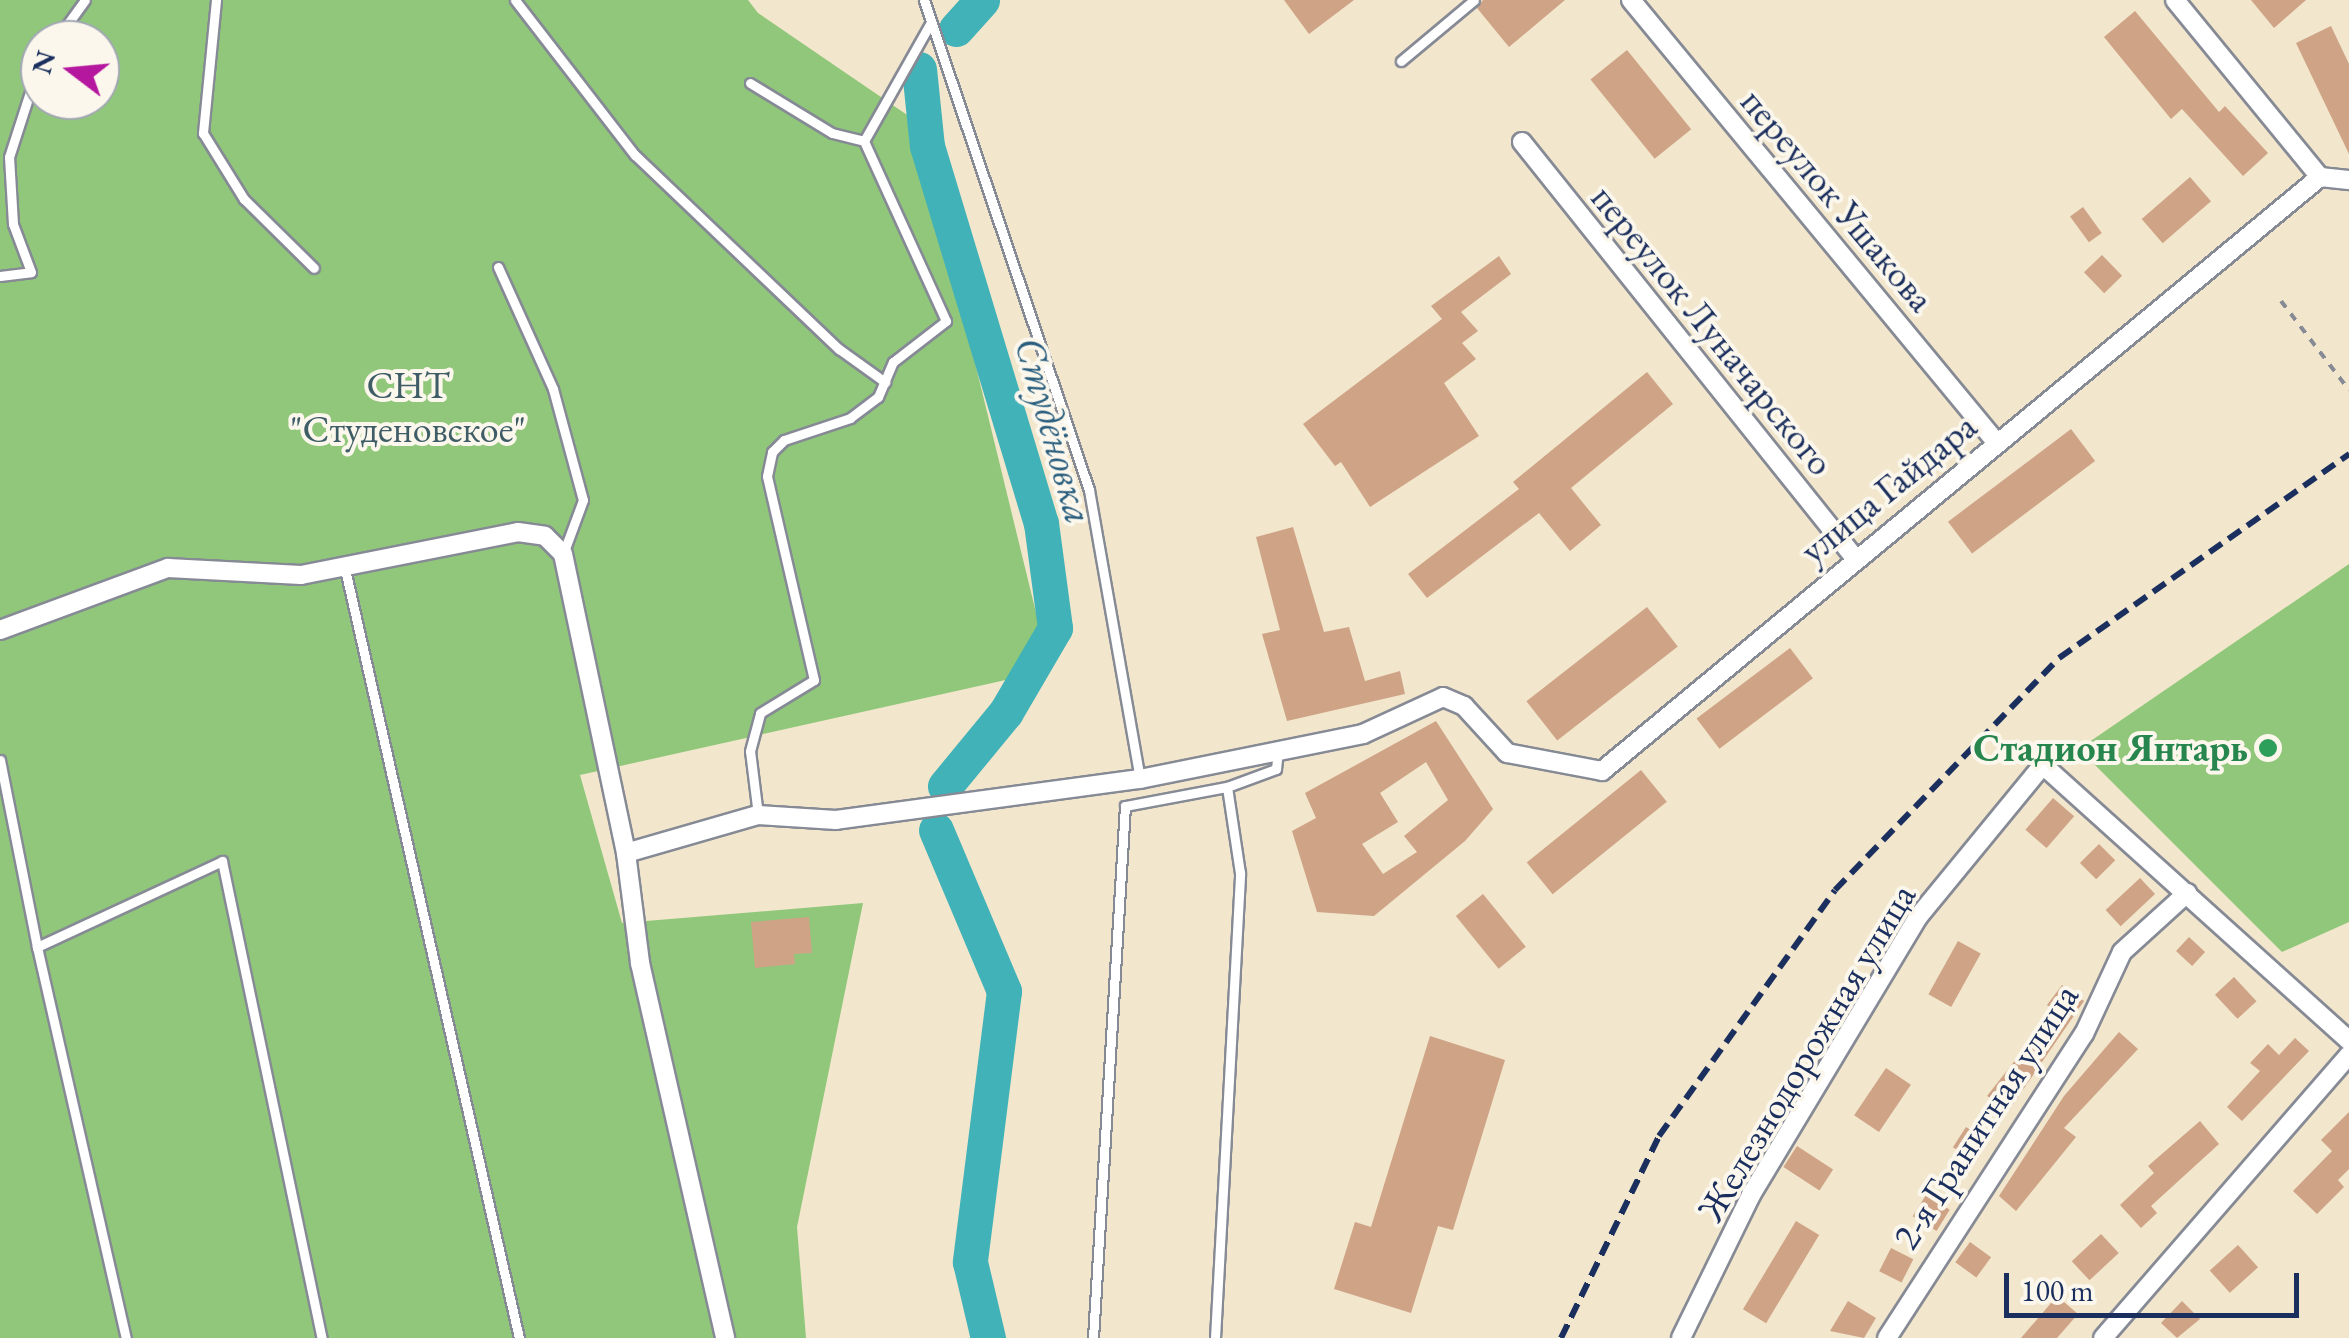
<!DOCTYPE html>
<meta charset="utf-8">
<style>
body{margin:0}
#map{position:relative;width:2349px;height:1338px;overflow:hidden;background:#f2e6cc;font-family:"EB Garamond",serif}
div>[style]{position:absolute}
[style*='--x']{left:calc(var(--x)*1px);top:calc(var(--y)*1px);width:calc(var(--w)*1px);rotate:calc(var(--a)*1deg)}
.green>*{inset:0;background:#90c77a}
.river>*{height:35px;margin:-17.5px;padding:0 17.5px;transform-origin:17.5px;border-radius:17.5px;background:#41b2b8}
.building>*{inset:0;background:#cfa386;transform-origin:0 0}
.path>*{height:4px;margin-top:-2px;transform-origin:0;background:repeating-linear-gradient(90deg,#868a95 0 8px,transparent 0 16px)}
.roads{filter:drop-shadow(2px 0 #868a95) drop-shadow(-2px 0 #868a95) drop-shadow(0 2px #868a95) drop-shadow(0 -2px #868a95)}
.lane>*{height:9px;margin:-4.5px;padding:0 4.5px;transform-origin:4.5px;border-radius:4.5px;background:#fff}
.street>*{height:18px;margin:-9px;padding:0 9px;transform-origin:9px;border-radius:9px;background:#fff}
.rail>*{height:6px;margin-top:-3px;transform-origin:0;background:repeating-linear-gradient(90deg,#1b2f5e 0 15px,transparent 0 23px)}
.dots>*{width:28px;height:28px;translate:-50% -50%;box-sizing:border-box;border:5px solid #fbf7ec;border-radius:50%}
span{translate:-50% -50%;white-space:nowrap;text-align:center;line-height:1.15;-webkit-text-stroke:8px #fbf7ec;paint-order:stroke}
.street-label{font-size:38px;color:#1b2f5e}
.park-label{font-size:38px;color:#3e5d66}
.leisure-label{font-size:38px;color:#27864d;font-weight:700}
.right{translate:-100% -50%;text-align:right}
.water-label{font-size:40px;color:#285d7e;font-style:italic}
.north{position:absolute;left:20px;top:20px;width:100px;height:100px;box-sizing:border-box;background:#fbf7ec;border:2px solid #a1a7b3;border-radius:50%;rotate:286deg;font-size:28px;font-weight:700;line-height:40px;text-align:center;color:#1b2f5e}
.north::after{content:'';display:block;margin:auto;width:35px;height:45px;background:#b5179e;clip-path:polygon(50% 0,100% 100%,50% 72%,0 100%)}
.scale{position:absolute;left:2004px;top:1273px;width:295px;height:45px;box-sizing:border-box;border:5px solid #1b2f5e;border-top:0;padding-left:12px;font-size:30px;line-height:35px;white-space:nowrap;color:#1b2f5e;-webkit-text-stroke:8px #fbf7ec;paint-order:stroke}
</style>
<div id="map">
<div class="green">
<i style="clip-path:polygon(evenodd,0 0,748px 0,758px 13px,916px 121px,1050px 670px,580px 775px,622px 923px,863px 903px,797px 1227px,806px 1338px,0 1338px,0 0,40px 40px,100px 40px,100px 100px,40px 100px,40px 40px)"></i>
<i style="clip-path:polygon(2349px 564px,2349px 922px,2282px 952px,2079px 749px)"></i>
</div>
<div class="river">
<i style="--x:956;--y:29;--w:39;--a:-48"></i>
<i style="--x:919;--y:69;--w:77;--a:84.1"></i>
<i style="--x:927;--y:146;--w:394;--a:73.2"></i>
<i style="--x:1041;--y:523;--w:106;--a:82.4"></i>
<i style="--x:1055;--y:628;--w:97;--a:120.3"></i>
<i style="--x:1006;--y:712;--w:96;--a:129.5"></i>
<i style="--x:936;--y:830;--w:175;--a:67.1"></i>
<i style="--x:1004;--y:991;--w:273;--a:97.2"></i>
<i style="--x:970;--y:1262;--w:78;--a:76.7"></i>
</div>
<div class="building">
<i style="clip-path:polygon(1284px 0,1354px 0,1309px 34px)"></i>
<i style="clip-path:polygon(1565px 0,1509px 47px,1477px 8px,1483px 0)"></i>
<i style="clip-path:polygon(2251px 0,2306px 0,2274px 28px)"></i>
<i style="clip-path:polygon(2135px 11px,2219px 112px,2225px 106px,2268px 153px,2243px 176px,2182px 109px,2171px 119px,2104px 37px)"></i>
<i style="clip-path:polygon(2331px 26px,2349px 64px,2349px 154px,2296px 43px)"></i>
<i style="left:1627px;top:50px;width:102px;height:47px;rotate:51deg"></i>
<i style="left:2190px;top:177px;width:32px;height:64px;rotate:49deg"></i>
<i style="left:2083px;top:207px;width:32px;height:16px;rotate:54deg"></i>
<i style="left:2102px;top:255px;width:29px;height:25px;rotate:46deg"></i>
<i style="clip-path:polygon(1499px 256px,1511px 274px,1461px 312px,1478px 331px,1462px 343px,1476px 359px,1444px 383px,1479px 436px,1370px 507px,1341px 462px,1335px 466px,1303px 424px,1442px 319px,1431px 306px)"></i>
<i style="clip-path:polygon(1647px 372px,1673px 404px,1571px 488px,1601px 525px,1570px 551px,1539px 513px,1427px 598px,1408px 574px,1519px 489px,1513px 482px)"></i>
<i style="left:2071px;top:429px;width:40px;height:154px;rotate:53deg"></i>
<i style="clip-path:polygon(1293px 527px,1324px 632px,1349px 627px,1365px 681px,1400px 671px,1405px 694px,1287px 721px,1262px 634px,1280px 630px,1256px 537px)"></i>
<i style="left:1647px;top:607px;width:50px;height:153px;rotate:52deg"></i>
<i style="left:1790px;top:648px;width:38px;height:117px;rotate:53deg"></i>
<i style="clip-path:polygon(evenodd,1436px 721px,1493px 809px,1465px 841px,1374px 916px,1317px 912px,1292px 831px,1316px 818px,1305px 793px,1436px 721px,1426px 762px,1448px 800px,1404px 836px,1417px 852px,1383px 874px,1362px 844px,1398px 822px,1380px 793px,1426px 762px)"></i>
<i style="left:1641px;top:770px;width:41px;height:147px;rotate:51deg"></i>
<i style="left:2053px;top:798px;width:28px;height:42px;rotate:41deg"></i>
<i style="left:2099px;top:844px;width:23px;height:27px;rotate:45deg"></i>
<i style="left:2140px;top:878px;width:22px;height:47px;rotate:47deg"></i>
<i style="left:1483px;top:894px;width:68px;height:35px;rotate:51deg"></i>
<i style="clip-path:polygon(809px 917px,812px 953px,794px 954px,795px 964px,755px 968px,751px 922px)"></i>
<i style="left:2189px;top:937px;width:22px;height:19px;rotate:43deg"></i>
<i style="left:1958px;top:941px;width:26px;height:61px;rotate:29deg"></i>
<i style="left:2234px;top:977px;width:33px;height:26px;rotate:47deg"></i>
<i style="clip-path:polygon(2062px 985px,2084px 1001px,2009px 1110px,1987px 1096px,2054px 1011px,2047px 1005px)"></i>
<i style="clip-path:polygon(2119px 1032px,2138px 1049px,2064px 1128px,2076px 1137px,2016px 1211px,1999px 1196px,2064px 1096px)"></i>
<i style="clip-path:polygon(1430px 1036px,1505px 1060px,1453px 1230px,1438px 1226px,1411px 1313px,1334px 1289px,1355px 1222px,1371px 1227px)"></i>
<i style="clip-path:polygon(2295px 1038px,2309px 1051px,2242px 1121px,2227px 1107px,2260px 1071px,2250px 1063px,2268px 1044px,2279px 1055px)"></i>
<i style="left:1886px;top:1068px;width:30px;height:57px;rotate:34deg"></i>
<i style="clip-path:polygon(2349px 1112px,2349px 1169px,2338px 1180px,2344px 1187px,2317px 1214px,2293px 1191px,2332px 1151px,2321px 1140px)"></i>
<i style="clip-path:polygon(2200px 1121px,2219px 1144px,2151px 1206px,2157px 1213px,2141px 1228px,2120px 1205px,2154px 1173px,2148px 1166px)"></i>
<i style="left:1966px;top:1127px;width:27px;height:24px;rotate:33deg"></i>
<i style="left:1797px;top:1146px;width:43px;height:25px;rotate:33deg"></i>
<i style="left:1926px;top:1195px;width:28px;height:25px;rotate:32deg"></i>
<i style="left:1796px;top:1221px;width:27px;height:103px;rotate:31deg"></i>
<i style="left:2101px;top:1234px;width:26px;height:40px;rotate:47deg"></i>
<i style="left:1970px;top:1242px;width:26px;height:25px;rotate:36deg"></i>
<i style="left:2238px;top:1245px;width:30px;height:38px;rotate:48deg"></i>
<i style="left:1891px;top:1248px;width:25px;height:26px;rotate:27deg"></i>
<i style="clip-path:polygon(2057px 1296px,2078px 1314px,2057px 1338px,2021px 1338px)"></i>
<i style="clip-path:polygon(1848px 1301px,1876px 1318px,1864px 1338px,1830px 1331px)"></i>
<i style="clip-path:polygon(2182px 1301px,2200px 1319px,2177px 1338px,2161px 1323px)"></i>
</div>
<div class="path">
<i style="--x:2281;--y:301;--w:112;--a:52.6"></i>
</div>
<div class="roads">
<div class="lane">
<i style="--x:216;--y:0;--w:134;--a:95.6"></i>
<i style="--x:203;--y:133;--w:78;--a:58.2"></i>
<i style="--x:244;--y:199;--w:98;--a:44.6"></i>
<i style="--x:515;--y:0;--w:196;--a:52.3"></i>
<i style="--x:635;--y:155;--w:282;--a:43.6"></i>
<i style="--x:839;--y:349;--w:57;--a:35.7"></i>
<i style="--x:924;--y:0;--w:517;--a:71.39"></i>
<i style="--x:1089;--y:490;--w:293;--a:80"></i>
<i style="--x:56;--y:40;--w:49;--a:-54.1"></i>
<i style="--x:1401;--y:61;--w:95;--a:-39.9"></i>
<i style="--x:750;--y:83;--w:96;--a:31.4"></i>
<i style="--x:832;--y:133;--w:33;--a:14"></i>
<i style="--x:498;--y:267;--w:134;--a:65.7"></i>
<i style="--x:553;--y:389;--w:115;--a:74.9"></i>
<i style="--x:583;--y:500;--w:58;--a:110.3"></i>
<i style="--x:0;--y:276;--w:31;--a:-7"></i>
<i style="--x:31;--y:272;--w:51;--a:-110.6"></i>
<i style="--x:13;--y:224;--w:67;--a:-93.4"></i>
<i style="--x:9;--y:157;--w:101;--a:-72.1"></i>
<i style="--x:345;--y:569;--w:788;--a:77.25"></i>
<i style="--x:0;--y:760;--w:191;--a:78.8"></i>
<i style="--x:37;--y:947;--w:204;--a:-24.9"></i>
<i style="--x:222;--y:861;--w:487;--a:78.2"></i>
<i style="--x:758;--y:815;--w:64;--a:-97.1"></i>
<i style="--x:750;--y:751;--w:39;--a:-75"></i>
<i style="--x:760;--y:713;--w:63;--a:-31.4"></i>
<i style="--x:814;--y:680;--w:209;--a:-103"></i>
<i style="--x:767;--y:476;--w:25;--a:-78"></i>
<i style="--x:772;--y:452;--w:17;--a:-45"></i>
<i style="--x:784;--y:440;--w:70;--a:-18.4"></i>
<i style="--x:850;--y:418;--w:35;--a:-37"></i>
<i style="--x:878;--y:397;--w:38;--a:-67"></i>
<i style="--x:893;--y:362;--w:67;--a:-37.7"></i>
<i style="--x:946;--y:321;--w:198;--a:-114.5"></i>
<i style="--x:864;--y:141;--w:137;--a:-60.6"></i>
<i style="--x:37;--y:947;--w:401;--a:77.2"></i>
<i style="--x:1093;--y:1338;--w:533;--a:-86.56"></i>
<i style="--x:1125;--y:806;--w:104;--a:-10.6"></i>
<i style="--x:1215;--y:1338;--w:466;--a:-86.9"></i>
<i style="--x:1240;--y:873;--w:87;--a:-98.6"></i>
<i style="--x:1227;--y:787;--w:52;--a:-20.2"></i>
<i style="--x:1276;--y:769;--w:18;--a:-84"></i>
</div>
<div class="street">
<i style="--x:1631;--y:0;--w:573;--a:50.45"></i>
<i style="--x:2175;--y:0;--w:229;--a:50.7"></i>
<i style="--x:1522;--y:142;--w:531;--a:51.34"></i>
<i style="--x:0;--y:630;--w:179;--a:-20.3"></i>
<i style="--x:168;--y:568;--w:133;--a:3"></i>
<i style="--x:301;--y:575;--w:221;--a:-11.2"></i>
<i style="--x:518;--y:532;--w:27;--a:8"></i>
<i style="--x:545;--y:536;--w:25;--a:45"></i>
<i style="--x:563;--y:554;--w:306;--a:78.1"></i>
<i style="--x:626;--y:853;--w:111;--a:82.7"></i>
<i style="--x:640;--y:963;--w:385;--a:77.2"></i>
<i style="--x:626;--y:853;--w:137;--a:-16.1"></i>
<i style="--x:758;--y:815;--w:78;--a:3.7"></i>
<i style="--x:836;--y:820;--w:307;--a:-7.7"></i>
<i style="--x:1140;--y:779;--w:227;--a:-11.4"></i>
<i style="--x:1363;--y:734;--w:88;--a:-24.8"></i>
<i style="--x:1443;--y:697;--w:23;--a:23"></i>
<i style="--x:1464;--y:706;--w:64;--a:47.5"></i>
<i style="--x:1507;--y:753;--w:97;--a:10.7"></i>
<i style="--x:1602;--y:771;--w:932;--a:-39.6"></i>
<i style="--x:2320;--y:177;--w:29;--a:6"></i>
<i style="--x:1681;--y:1338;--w:159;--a:-63.9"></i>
<i style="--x:1751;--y:1195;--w:324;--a:-59"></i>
<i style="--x:1918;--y:917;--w:197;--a:-50.6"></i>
<i style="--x:2043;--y:765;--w:412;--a:42"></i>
<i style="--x:1887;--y:1338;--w:362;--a:-57.1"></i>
<i style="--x:2084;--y:1034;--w:90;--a:-65.1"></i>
<i style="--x:2122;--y:952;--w:88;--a:-42.2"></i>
<i style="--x:2103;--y:1338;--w:375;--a:-49"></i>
</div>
</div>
<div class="rail">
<i style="--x:1561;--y:1338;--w:225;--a:-64.1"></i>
<i style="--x:1659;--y:1136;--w:302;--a:-54.4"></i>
<i style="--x:1835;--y:890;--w:322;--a:-46"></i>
<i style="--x:2059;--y:658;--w:355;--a:-35.1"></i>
</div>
<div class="dots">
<i style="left:2268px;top:748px;background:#2e9e5b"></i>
</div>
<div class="street-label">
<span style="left:1838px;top:200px;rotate:50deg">переулок Ушакова</span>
<span style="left:1713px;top:330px;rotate:51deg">переулок Луначарского</span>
<span style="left:1888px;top:488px;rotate:-39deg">улица Гайдара</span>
<span style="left:1806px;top:1052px;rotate:-59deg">Железнодорожная улица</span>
<span style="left:1985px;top:1116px;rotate:-57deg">2-я Гранитная улица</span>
</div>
<div class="park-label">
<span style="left:408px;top:407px">СНТ<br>"Студеновское"</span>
</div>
<div class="leisure-label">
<span class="right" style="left:2248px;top:748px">Стадион Янтарь</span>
</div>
<div class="water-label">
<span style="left:1055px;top:430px;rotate:74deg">Студёновка</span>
</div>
<div class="north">N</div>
<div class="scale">100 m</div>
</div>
